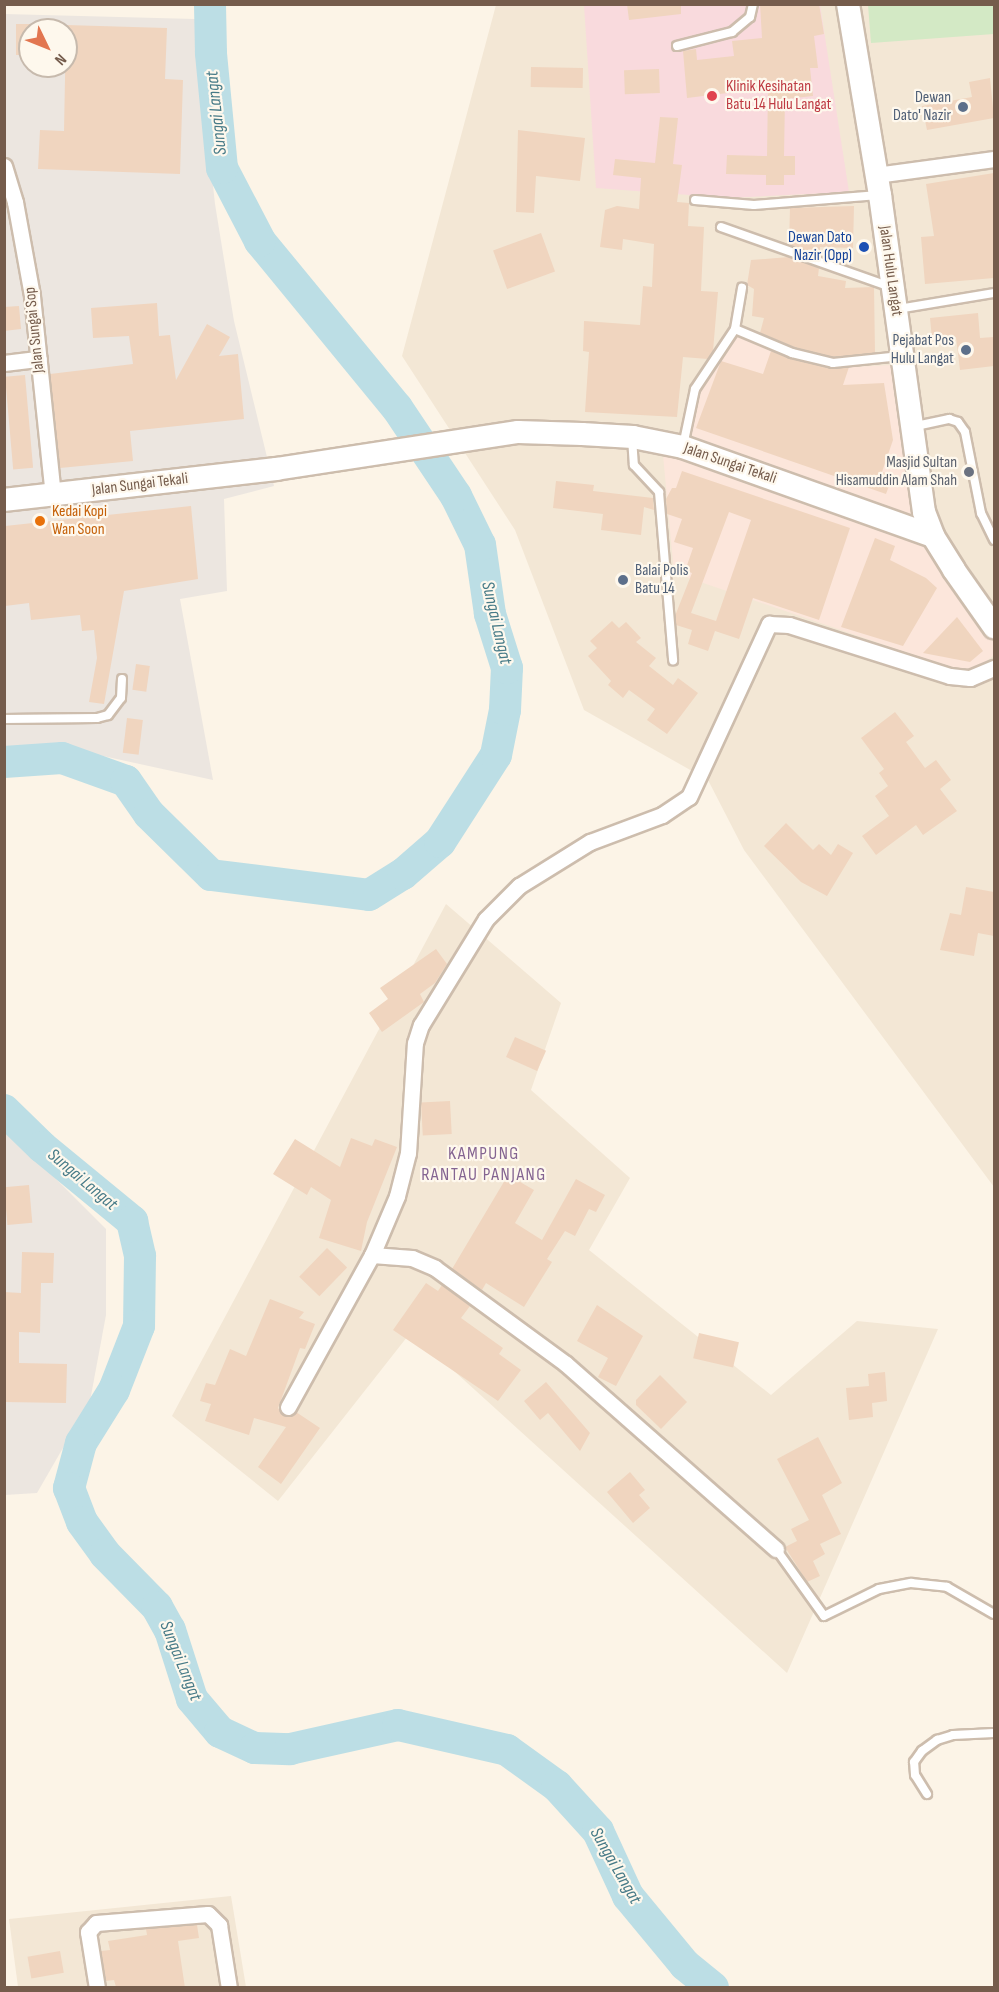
<!DOCTYPE html>
<style>
body{margin:0}
#map{position:relative;width:999px;height:1992px;overflow:hidden;background:#fcf4e7;font-family:"Sofia Sans Condensed",sans-serif}
div>[style]{position:absolute}
[style*='--x']{left:calc(var(--x)*1px);top:calc(var(--y)*1px);width:calc(var(--w)*1px);rotate:calc(var(--a)*1deg)}
.residential>*{inset:0;background:#f3e7d5}
.commercial>*{inset:0;background:#fce6db}
.industrial>*{inset:0;background:#ece6e0}
.medical>*{inset:0;background:#f9dadd}
.green>*{inset:0;background:#d3e9c5}
.river>*{height:32px;margin:-16px;padding:0 16px;transform-origin:16px;border-radius:16px;background:#bcdee5}
.building>*{inset:0;background:#f0d5bf;transform-origin:0 0}
.roads{filter:drop-shadow(2px 0 #cdbdad) drop-shadow(-2px 0 #cdbdad) drop-shadow(0 2px #cdbdad) drop-shadow(0 -2px #cdbdad)}
.lane>*{height:8px;margin:-4px;padding:0 4px;transform-origin:4px;border-radius:4px;background:#fff}
.street>*{height:15px;margin:-7.5px;padding:0 7.5px;transform-origin:7.5px;border-radius:7.5px;background:#fff}
.secondary>*{height:22px;margin:-11px;padding:0 11px;transform-origin:11px;border-radius:11px;background:#fff}
.dots>*{width:16px;height:16px;translate:-50% -50%;box-sizing:border-box;border:3px solid #fef8ed;border-radius:50%}
span{translate:-50% -50%;white-space:nowrap;text-align:center;line-height:1.15;-webkit-text-stroke:4.5px #fef8ed;paint-order:stroke}
.health-label{font-size:16px;color:#be3a42}
.left{translate:0 -50%;text-align:left}
.service-label{font-size:16px;color:#4e5e75}
.right{translate:-100% -50%;text-align:right}
.transit-label{font-size:16px;color:#164399}
.street-label{font-size:16px;color:#755c4c}
.worship-label{font-size:16px;color:#5b616d}
.food-label{font-size:16px;color:#c56008}
.water-label{font-size:18px;color:#467a87;font-style:italic}
.neighbourhood-label{font-size:18px;color:#846491;letter-spacing:1.5px}
.frame{position:absolute;inset:0;border:6px solid #755c4c;pointer-events:none}
.north{position:absolute;left:18px;top:18px;width:60px;height:60px;box-sizing:border-box;background:#fef8ed;border:2px solid #c7baad;border-radius:50%;rotate:133deg;font-size:16px;font-weight:700;line-height:24px;text-align:center;color:#755c4c}
.north::after{content:'';display:block;margin:auto;width:21px;height:27px;background:#e27650;clip-path:polygon(50% 0,100% 100%,50% 72%,0 100%)}
</style>
<div id="map">
<div class="residential">
<i style="clip-path:polygon(496px 5px,994px 5px,994px 1187px,744px 850px,708px 780px,584px 710px,515px 530px,402px 356px)"></i>
<i style="clip-path:polygon(446px 904px,561px 1003px,531px 1090px,630px 1178px,589px 1250px,771px 1395px,857px 1321px,938px 1329px,787px 1673px,411px 1332px,278px 1501px,172px 1416px)"></i>
<i style="clip-path:polygon(231px 1896px,246px 1987px,18px 1987px,9px 1919px)"></i>
</div>
<div class="commercial">
<i style="clip-path:polygon(736px 334px,788px 356px,831px 368px,893px 365px,914px 516px,926px 547px,994px 643px,994px 655px,976px 670px,952px 668px,674px 573px,663px 455px,683px 458px,700px 384px)"></i>
</div>
<div class="industrial">
<i style="clip-path:polygon(evenodd,5px 14px,195px 19px,215px 204px,234px 321px,274px 486px,224px 499px,227px 591px,180px 599px,213px 780px,48px 744px,5px 751px,5px 14px,30px 30px,66px 30px,66px 66px,30px 66px,30px 30px)"></i>
<i style="clip-path:polygon(5px 1128px,106px 1229px,106px 1315px,90px 1401px,37px 1493px,5px 1495px)"></i>
</div>
<div class="medical">
<i style="clip-path:polygon(584px 5px,820px 5px,849px 192px,729px 198px,596px 188px)"></i>
</div>
<div class="green">
<i style="clip-path:polygon(868px 5px,994px 5px,994px 34px,871px 43px)"></i>
</div>
<div class="river">
<i style="--x:4;--y:762;--w:58;--a:-3.9"></i>
<i style="--x:62;--y:758;--w:68;--a:19.8"></i>
<i style="--x:126;--y:781;--w:40;--a:55.1"></i>
<i style="--x:149;--y:814;--w:87;--a:44.5"></i>
<i style="--x:211;--y:875;--w:159;--a:7.2"></i>
<i style="--x:369;--y:895;--w:40;--a:-32"></i>
<i style="--x:403;--y:874;--w:49;--a:-40.9"></i>
<i style="--x:440;--y:842;--w:103;--a:-57.2"></i>
<i style="--x:496;--y:755;--w:46;--a:-78.7"></i>
<i style="--x:505;--y:710;--w:42;--a:-87.3"></i>
<i style="--x:507;--y:668;--w:57;--a:-107.5"></i>
<i style="--x:490;--y:614;--w:70;--a:-98.2"></i>
<i style="--x:480;--y:545;--w:55;--a:-116.1"></i>
<i style="--x:456;--y:496;--w:106;--a:-123.8"></i>
<i style="--x:397;--y:408;--w:216;--a:-129.4"></i>
<i style="--x:260;--y:241;--w:82;--a:-117.5"></i>
<i style="--x:222;--y:168;--w:116;--a:-95.5"></i>
<i style="--x:211;--y:53;--w:49;--a:-91.2"></i>
<i style="--x:4;--y:1110;--w:53;--a:44.2"></i>
<i style="--x:42;--y:1147;--w:117;--a:39.4"></i>
<i style="--x:132;--y:1221;--w:36;--a:77"></i>
<i style="--x:140;--y:1256;--w:70;--a:90.8"></i>
<i style="--x:139;--y:1326;--w:69;--a:111.3"></i>
<i style="--x:114;--y:1390;--w:62;--a:121.9"></i>
<i style="--x:81;--y:1443;--w:47;--a:104.9"></i>
<i style="--x:69;--y:1488;--w:36;--a:69"></i>
<i style="--x:82;--y:1522;--w:39;--a:54"></i>
<i style="--x:105;--y:1554;--w:74;--a:45.5"></i>
<i style="--x:157;--y:1607;--w:26;--a:61"></i>
<i style="--x:170;--y:1630;--w:72;--a:72.3"></i>
<i style="--x:192;--y:1699;--w:43;--a:49.7"></i>
<i style="--x:220;--y:1732;--w:38;--a:25"></i>
<i style="--x:255;--y:1748;--w:35;--a:2"></i>
<i style="--x:290;--y:1749;--w:111;--a:-12.5"></i>
<i style="--x:398;--y:1725;--w:112;--a:12.9"></i>
<i style="--x:507;--y:1750;--w:62;--a:35.8"></i>
<i style="--x:557;--y:1786;--w:61;--a:47.7"></i>
<i style="--x:598;--y:1831;--w:72;--a:65.2"></i>
<i style="--x:628;--y:1896;--w:89;--a:50.4"></i>
<i style="--x:685;--y:1965;--w:36;--a:39"></i>
</div>
<div class="building">
<i style="clip-path:polygon(627px 4px,681px 4px,681px 14px,629px 20px)"></i>
<i style="clip-path:polygon(760px 4px,819px 4px,824px 34px,814px 36px,818px 68px,810px 68px,813px 96px,785px 99px,784px 156px,795px 156px,795px 175px,784px 175px,784px 185px,766px 185px,766px 175px,726px 174px,727px 155px,767px 156px,768px 88px,687px 98px,683px 51px,696px 49px,697px 60px,734px 56px,732px 41px,762px 38px)"></i>
<i style="left:16px;top:24px;width:14px;height:31px"></i>
<i style="clip-path:polygon(66px 25px,167px 28px,165px 79px,183px 80px,180px 174px,38px 169px,40px 130px,64px 131px)"></i>
<i style="left:531px;top:67px;width:52px;height:20px;rotate:1deg"></i>
<i style="left:659px;top:69px;width:24px;height:35px;rotate:88deg"></i>
<i style="clip-path:polygon(990px 78px,994px 118px,927px 130px,922px 106px,972px 97px,969px 82px)"></i>
<i style="clip-path:polygon(660px 117px,678px 118px,673px 164px,682px 165px,677px 202px,689px 203px,688px 226px,704px 227px,701px 291px,718px 292px,713px 351px,708px 359px,683px 357px,677px 417px,585px 412px,589px 352px,583px 351px,584px 321px,640px 325px,643px 286px,652px 287px,654px 244px,623px 239px,622px 250px,600px 247px,605px 210px,617px 206px,639px 209px,641px 178px,613px 175px,615px 159px,655px 163px)"></i>
<i style="clip-path:polygon(518px 130px,585px 138px,580px 181px,536px 176px,534px 213px,516px 212px)"></i>
<i style="clip-path:polygon(994px 173px,994px 278px,925px 284px,921px 237px,934px 236px,926px 184px)"></i>
<i style="clip-path:polygon(854px 206px,853px 248px,820px 247px,820px 255px,789px 245px,790px 208px)"></i>
<i style="left:541px;top:233px;width:41px;height:51px;rotate:70deg"></i>
<i style="clip-path:polygon(789px 257px,819px 268px,818px 276px,846px 281px,845px 288px,874px 287px,875px 353px,833px 357px,794px 347px,760px 333px,764px 318px,752px 316px,754px 289px,747px 285px,751px 260px)"></i>
<i style="clip-path:polygon(157px 303px,159px 336px,170px 335px,176px 380px,207px 324px,230px 337px,219px 356px,238px 354px,244px 419px,130px 431px,133px 461px,60px 468px,50px 374px,133px 364px,129px 336px,93px 338px,91px 308px)"></i>
<i style="clip-path:polygon(19px 306px,21px 329px,4px 331px,4px 307px)"></i>
<i style="clip-path:polygon(978px 313px,980px 338px,994px 337px,994px 366px,960px 370px,956px 337px,932px 339px,930px 318px)"></i>
<i style="clip-path:polygon(771px 351px,832px 369px,849px 367px,843px 385px,884px 383px,893px 440px,882px 472px,893px 475px,886px 494px,696px 428px,721px 361px,763px 374px)"></i>
<i style="left:25px;top:375px;width:93px;height:20px;rotate:85deg"></i>
<i style="clip-path:polygon(evenodd,682px 471px,850px 528px,819px 620px,753px 598px,739px 639px,715px 631px,708px 651px,688px 644px,692px 630px,676px 625px,675px 616px,692px 573px,685px 571px,693px 548px,674px 542px,682px 519px,667px 514px,666px 499px,672px 488px,676px 488px,682px 471px,729px 512px,751px 520px,716px 621px,691px 613px,729px 512px)"></i>
<i style="clip-path:polygon(556px 481px,594px 485px,593px 491px,653px 498px,654px 510px,644px 507px,641px 535px,601px 530px,603px 514px,553px 508px)"></i>
<i style="clip-path:polygon(191px 506px,198px 579px,124px 591px,104px 704px,89px 702px,97px 658px,94px 630px,82px 631px,80px 615px,31px 620px,29px 603px,5px 606px,5px 526px)"></i>
<i style="clip-path:polygon(875px 538px,895px 546px,890px 560px,926px 578px,937px 588px,903px 646px,841px 627px)"></i>
<i style="clip-path:polygon(957px 617px,983px 651px,970px 662px,923px 653px)"></i>
<i style="clip-path:polygon(612px 621px,619px 628px,626px 622px,641px 638px,636px 642px,656px 658px,649px 666px,673px 685px,678px 678px,698px 693px,667px 734px,647px 720px,655px 709px,629px 690px,623px 698px,608px 685px,611px 681px,588px 656px,597px 648px,590px 641px)"></i>
<i style="left:136px;top:664px;width:14px;height:26px;rotate:8deg"></i>
<i style="clip-path:polygon(895px 712px,914px 736px,906px 742px,925px 768px,936px 760px,951px 780px,940px 789px,957px 811px,923px 835px,916px 825px,876px 855px,862px 836px,889px 816px,875px 796px,888px 786px,879px 773px,884px 769px,861px 738px)"></i>
<i style="left:127px;top:718px;width:16px;height:35px;rotate:7deg"></i>
<i style="clip-path:polygon(786px 823px,813px 850px,819px 844px,831px 855px,838px 844px,853px 853px,827px 896px,801px 882px,764px 846px)"></i>
<i style="clip-path:polygon(966px 887px,994px 892px,994px 936px,978px 933px,974px 956px,940px 950px,950px 913px,961px 915px)"></i>
<i style="clip-path:polygon(436px 949px,447px 964px,435px 983px,420px 994px,424px 1002px,382px 1032px,369px 1013px,388px 999px,380px 988px)"></i>
<i style="left:515px;top:1037px;width:34px;height:22px;rotate:24deg"></i>
<i style="left:450px;top:1101px;width:33px;height:29px;rotate:87deg"></i>
<i style="clip-path:polygon(351px 1138px,372px 1146px,375px 1139px,397px 1147px,367px 1222px,361px 1251px,319px 1238px,331px 1200px,311px 1187px,307px 1195px,273px 1174px,295px 1139px,340px 1167px)"></i>
<i style="clip-path:polygon(508px 1175px,534px 1190px,515px 1223px,542px 1240px,576px 1179px,605px 1195px,596px 1212px,589px 1209px,575px 1236px,565px 1231px,547px 1259px,552px 1262px,524px 1307px,486px 1283px,482px 1290px,452px 1269px)"></i>
<i style="left:29px;top:1185px;width:38px;height:25px;rotate:85deg"></i>
<i style="left:327px;top:1248px;width:28px;height:40px;rotate:44deg"></i>
<i style="clip-path:polygon(22px 1252px,54px 1253px,53px 1283px,41px 1283px,40px 1333px,19px 1332px,19px 1363px,67px 1364px,66px 1403px,4px 1402px,4px 1292px,21px 1293px)"></i>
<i style="clip-path:polygon(426px 1283px,438px 1291px,442px 1285px,470px 1306px,461px 1318px,503px 1348px,499px 1354px,521px 1370px,498px 1401px,393px 1330px)"></i>
<i style="clip-path:polygon(270px 1299px,304px 1312px,299px 1318px,315px 1324px,305px 1349px,300px 1348px,278px 1408px,284px 1416px,296px 1412px,320px 1428px,281px 1484px,258px 1467px,286px 1427px,254px 1418px,249px 1435px,205px 1421px,211px 1404px,200px 1401px,206px 1383px,215px 1385px,230px 1349px,246px 1356px)"></i>
<i style="clip-path:polygon(597px 1305px,643px 1336px,616px 1386px,598px 1377px,608px 1358px,577px 1341px)"></i>
<i style="left:699px;top:1333px;width:41px;height:26px;rotate:13deg"></i>
<i style="clip-path:polygon(885px 1372px,887px 1401px,872px 1403px,873px 1417px,849px 1420px,846px 1388px,869px 1386px,868px 1374px)"></i>
<i style="clip-path:polygon(660px 1375px,687px 1402px,661px 1429px,636px 1405px,636px 1400px)"></i>
<i style="clip-path:polygon(546px 1382px,590px 1433px,580px 1451px,548px 1413px,540px 1420px,524px 1401px)"></i>
<i style="clip-path:polygon(818px 1437px,842px 1483px,822px 1495px,841px 1534px,820px 1544px,825px 1554px,813px 1561px,820px 1576px,807px 1582px,785px 1547px,797px 1541px,791px 1529px,809px 1520px,777px 1459px)"></i>
<i style="clip-path:polygon(630px 1472px,645px 1490px,639px 1495px,650px 1508px,633px 1523px,607px 1492px)"></i>
<i style="clip-path:polygon(197px 1925px,199px 1938px,178px 1941px,185px 1988px,116px 1987px,114px 1980px,106px 1981px,101px 1951px,110px 1950px,108px 1941px,147px 1935px,146px 1929px)"></i>
<i style="left:60px;top:1951px;width:22px;height:33px;rotate:80deg"></i>
</div>
<div class="roads">
<div class="lane">
<i style="--x:677;--y:46;--w:57;--a:-14.3"></i>
<i style="--x:732;--y:32;--w:23;--a:-40"></i>
<i style="--x:750;--y:17;--w:13;--a:-77"></i>
<i style="--x:695;--y:200;--w:59;--a:4.8"></i>
<i style="--x:754;--y:205;--w:125;--a:-4.6"></i>
<i style="--x:721;--y:227;--w:177;--a:19.5"></i>
<i style="--x:898;--y:309;--w:97;--a:-9.5"></i>
<i style="--x:735;--y:329;--w:62;--a:22.8"></i>
<i style="--x:792;--y:353;--w:42;--a:13.7"></i>
<i style="--x:833;--y:363;--w:68;--a:-5.9"></i>
<i style="--x:916;--y:426;--w:34;--a:-12"></i>
<i style="--x:949;--y:419;--w:9;--a:18"></i>
<i style="--x:958;--y:422;--w:12;--a:55"></i>
<i style="--x:965;--y:432;--w:83;--a:78.8"></i>
<i style="--x:981;--y:513;--w:30;--a:64"></i>
<i style="--x:632;--y:438;--w:27;--a:86"></i>
<i style="--x:634;--y:465;--w:37;--a:47"></i>
<i style="--x:659;--y:492;--w:169;--a:85.2"></i>
<i style="--x:683;--y:446;--w:58;--a:-78.1"></i>
<i style="--x:695;--y:389;--w:72;--a:-56.3"></i>
<i style="--x:735;--y:329;--w:42;--a:-80.3"></i>
<i style="--x:4;--y:719;--w:93;--a:-0.6"></i>
<i style="--x:97;--y:718;--w:11;--a:-15"></i>
<i style="--x:108;--y:715;--w:21;--a:-53"></i>
<i style="--x:121;--y:698;--w:19;--a:-87"></i>
<i style="--x:776;--y:1549;--w:82;--a:54.4"></i>
<i style="--x:824;--y:1616;--w:61;--a:-26.1"></i>
<i style="--x:879;--y:1589;--w:33;--a:-11"></i>
<i style="--x:911;--y:1583;--w:36;--a:6"></i>
<i style="--x:947;--y:1587;--w:54;--a:29.9"></i>
<i style="--x:927;--y:1794;--w:22;--a:-122"></i>
<i style="--x:915;--y:1775;--w:13;--a:-94"></i>
<i style="--x:914;--y:1762;--w:14;--a:-54"></i>
<i style="--x:922;--y:1751;--w:19;--a:-36"></i>
<i style="--x:937;--y:1740;--w:17;--a:-17"></i>
<i style="--x:953;--y:1735;--w:41;--a:-2.8"></i>
</div>
<div class="street">
<i style="--x:4;--y:166;--w:38;--a:73"></i>
<i style="--x:15;--y:202;--w:96;--a:79.7"></i>
<i style="--x:32;--y:296;--w:200;--a:84"></i>
<i style="--x:876;--y:175;--w:119;--a:-7.7"></i>
<i style="--x:4;--y:363;--w:35;--a:-7"></i>
<i style="--x:372;--y:1255;--w:40;--a:4.3"></i>
<i style="--x:412;--y:1258;--w:25;--a:23"></i>
<i style="--x:435;--y:1268;--w:162;--a:36.2"></i>
<i style="--x:566;--y:1364;--w:280;--a:41.4"></i>
<i style="--x:288;--y:1407;--w:174;--a:-61.1"></i>
<i style="--x:372;--y:1255;--w:64;--a:-67"></i>
<i style="--x:397;--y:1196;--w:44;--a:-75.7"></i>
<i style="--x:408;--y:1153;--w:110;--a:-86.4"></i>
<i style="--x:415;--y:1043;--w:19;--a:-72"></i>
<i style="--x:421;--y:1025;--w:124;--a:-58.5"></i>
<i style="--x:486;--y:919;--w:47;--a:-45"></i>
<i style="--x:519;--y:886;--w:84;--a:-31.8"></i>
<i style="--x:590;--y:842;--w:77;--a:-20.6"></i>
<i style="--x:662;--y:815;--w:32;--a:-34"></i>
<i style="--x:689;--y:797;--w:191;--a:-65.2"></i>
<i style="--x:769;--y:624;--w:20;--a:3"></i>
<i style="--x:789;--y:625;--w:169;--a:17.6"></i>
<i style="--x:950;--y:676;--w:20;--a:6"></i>
<i style="--x:970;--y:678;--w:26;--a:-23"></i>
<i style="--x:97;--y:1988;--w:57;--a:-99.1"></i>
<i style="--x:88;--y:1932;--w:12;--a:-48"></i>
<i style="--x:96;--y:1923;--w:112;--a:-4.6"></i>
<i style="--x:208;--y:1914;--w:16;--a:45"></i>
<i style="--x:219;--y:1925;--w:64;--a:81"></i>
</div>
<div class="secondary">
<i style="--x:848;--y:4;--w:194;--a:80.5"></i>
<i style="--x:880;--y:195;--w:320;--a:82.1"></i>
<i style="--x:924;--y:512;--w:26;--a:69"></i>
<i style="--x:933;--y:536;--w:40;--a:58"></i>
<i style="--x:954;--y:570;--w:70;--a:54.9"></i>
<i style="--x:4;--y:500;--w:274;--a:-6.5"></i>
<i style="--x:276;--y:469;--w:245;--a:-8.7"></i>
<i style="--x:518;--y:432;--w:64;--a:1.8"></i>
<i style="--x:582;--y:434;--w:51;--a:3.4"></i>
<i style="--x:633;--y:437;--w:51;--a:11.3"></i>
<i style="--x:683;--y:447;--w:265;--a:19.6"></i>
</div>
</div>
<div class="dots">
<i style="left:712px;top:96px;background:#e0444e"></i>
<i style="left:963px;top:107px;background:#5c6f8a"></i>
<i style="left:864px;top:247px;background:#1a4fb4"></i>
<i style="left:966px;top:350px;background:#5c6f8a"></i>
<i style="left:969px;top:472px;background:#6b7280"></i>
<i style="left:40px;top:521px;background:#e8710a"></i>
<i style="left:623px;top:580px;background:#5c6f8a"></i>
</div>
<div class="health-label">
<span class="left" style="left:726px;top:96px">Klinik Kesihatan<br>Batu 14 Hulu Langat</span>
</div>
<div class="service-label">
<span class="right" style="left:951px;top:107px">Dewan<br>Dato' Nazir</span>
<span class="right" style="left:954px;top:350px">Pejabat Pos<br>Hulu Langat</span>
<span class="left" style="left:635px;top:580px">Balai Polis<br>Batu 14</span>
</div>
<div class="transit-label">
<span class="right" style="left:852px;top:247px">Dewan Dato<br>Nazir (Opp)</span>
</div>
<div class="street-label">
<span style="left:890px;top:271px;rotate:82deg">Jalan Hulu Langat</span>
<span style="left:35px;top:330px;rotate:-96deg">Jalan Sungai Sop</span>
<span style="left:730px;top:464px;rotate:19deg">Jalan Sungai Tekali</span>
<span style="left:140px;top:485px;rotate:-7deg">Jalan Sungai Tekali</span>
</div>
<div class="worship-label">
<span class="right" style="left:957px;top:472px">Masjid Sultan<br>Hisamuddin Alam Shah</span>
</div>
<div class="food-label">
<span class="left" style="left:52px;top:521px">Kedai Kopi<br>Wan Soon</span>
</div>
<div class="water-label">
<span style="left:217px;top:113px;rotate:-96deg">Sungai Langat</span>
<span style="left:496px;top:623px;rotate:77deg">Sungai Langat</span>
<span style="left:82px;top:1180px;rotate:40deg">Sungai Langat</span>
<span style="left:180px;top:1661px;rotate:68deg">Sungai Langat</span>
<span style="left:615px;top:1866px;rotate:60deg">Sungai Langat</span>
</div>
<div class="neighbourhood-label">
<span style="left:484px;top:1165px">KAMPUNG<br>RANTAU PANJANG</span>
</div>
<div class="frame"></div>
<div class="north">N</div>
</div>
